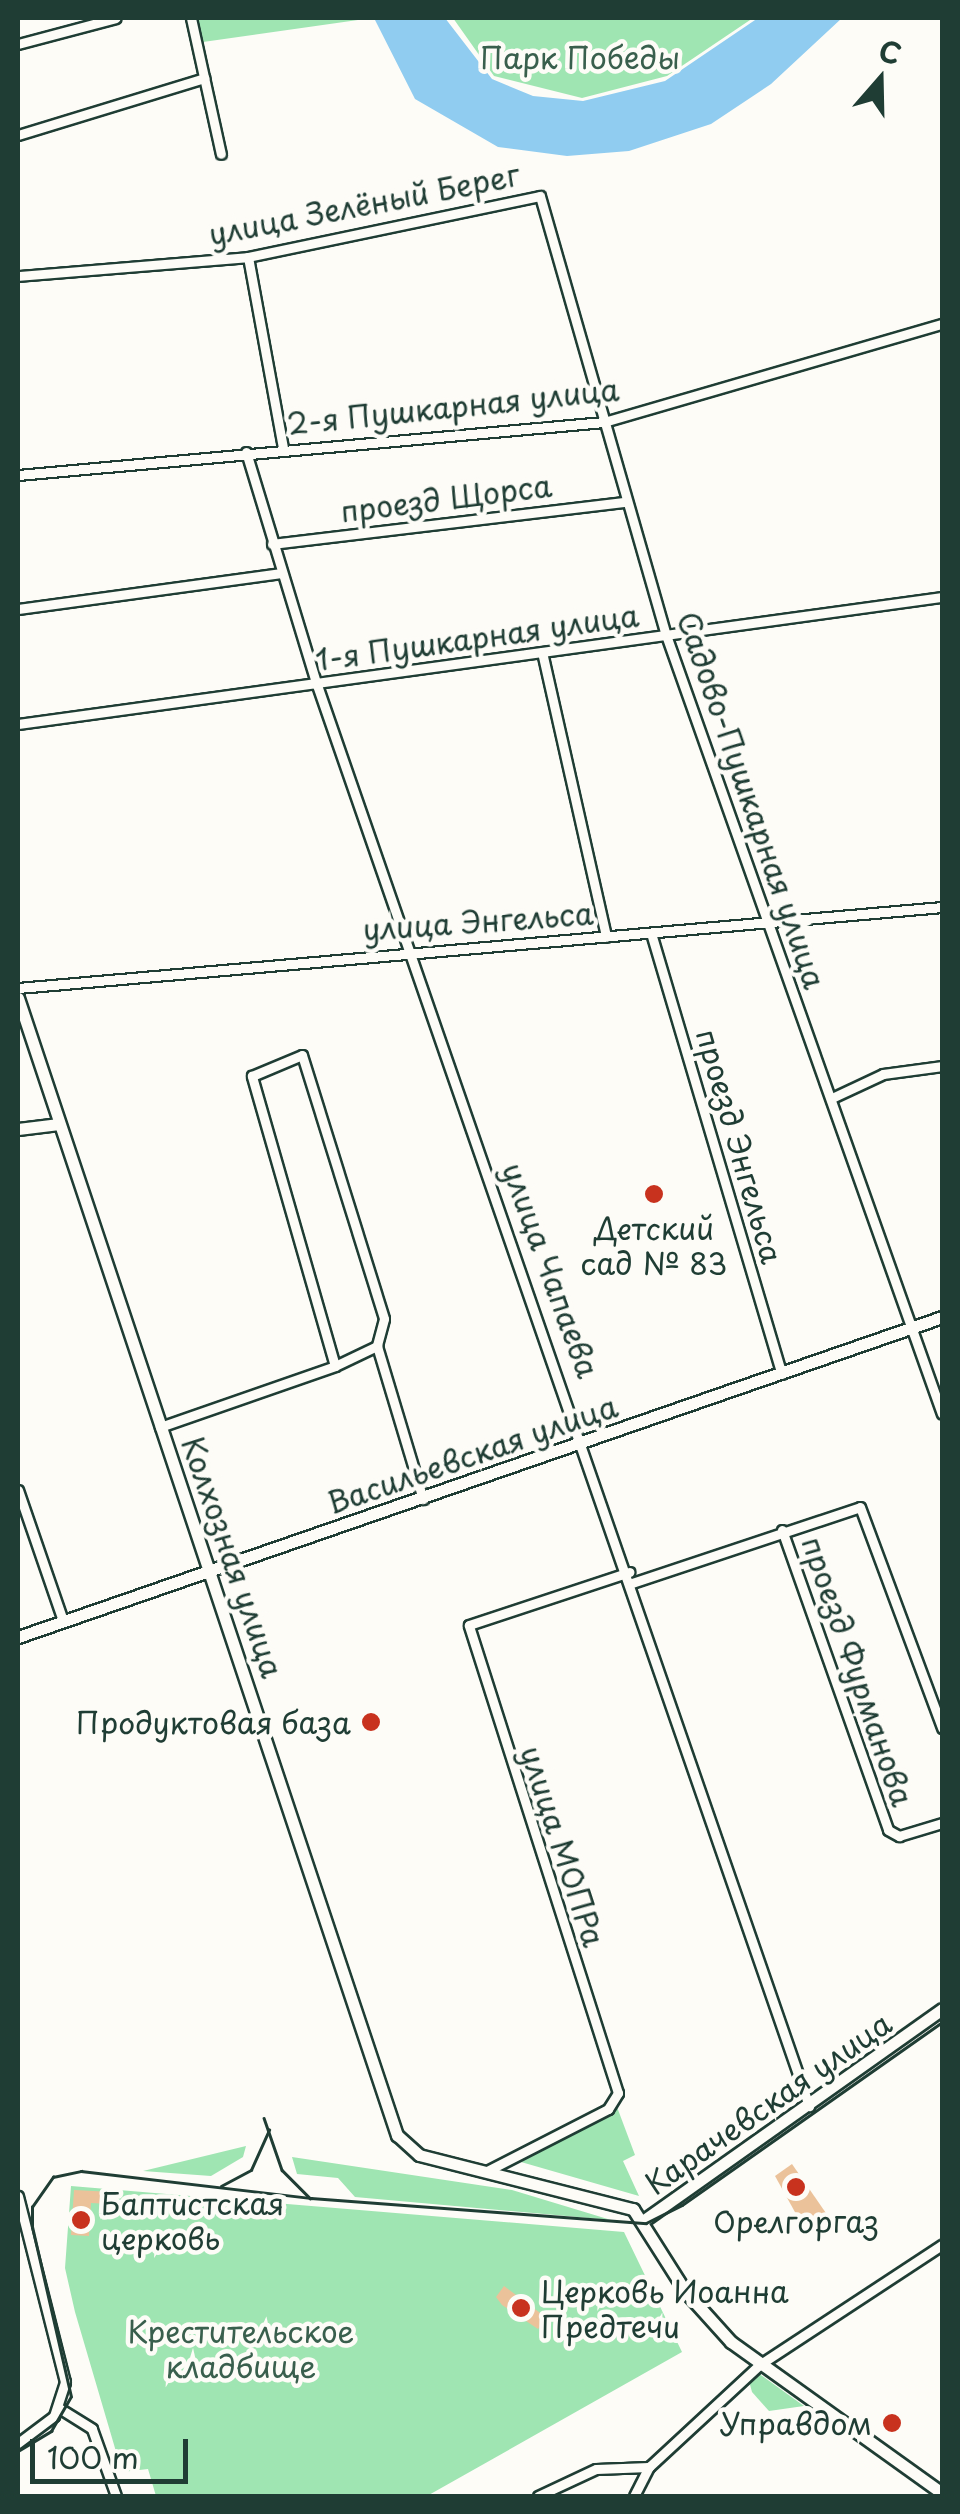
<!DOCTYPE html>
<meta charset="utf-8">
<style>
body{margin:0}
#map{position:relative;width:960px;height:2514px;overflow:hidden;background:#fdfcf7;font-family:"Playpen Sans",sans-serif}
div>[style]{position:absolute}
[style*='--x']{left:calc(var(--x)*1px);top:calc(var(--y)*1px);width:calc(var(--w)*1px);rotate:calc(var(--a)*1deg)}
.green>*{inset:0;background:#9fe5b2}
.water>*{inset:0;background:#90ccf0}
.building>*{inset:0;background:#ebc29a}
.roads{filter:drop-shadow(2px 0 #1f3d34) drop-shadow(-2px 0 #1f3d34) drop-shadow(0 2px #1f3d34) drop-shadow(0 -2px #1f3d34)}
.street>*{height:9px;margin:-4.5px;padding:0 4.5px;transform-origin:4.5px;border-radius:4.5px;background:#fdfcf7}
.secondary>*{height:11px;margin:-5.5px;padding:0 5.5px;transform-origin:5.5px;border-radius:5.5px;background:#fdfcf7}
.tram>*{height:2.5px;margin:-1.25px;padding:0 1.25px;transform-origin:1.25px;border-radius:1.25px;background:#1f3d34}
.dots>*{width:28px;height:28px;translate:-50% -50%;box-sizing:border-box;border:5px solid #fdfcf7;border-radius:50%}
span{translate:-50% -50%;white-space:nowrap;text-align:center;line-height:1.15;-webkit-text-stroke:9px #fdfcf7;paint-order:stroke}
.park-label{font-size:30px;color:#395f4d}
.street-label{font-size:30px;color:#1f3d34}
.poi-label{font-size:30px;color:#1f3d34}
.right{translate:-100% -50%;text-align:right}
.left{translate:0 -50%;text-align:left}
.frame{position:absolute;inset:0;border:20px solid #1f3d34;pointer-events:none}
.north{position:absolute;left:830px;top:30px;width:100px;height:100px;-webkit-text-stroke:8px #fdfcf7;paint-order:stroke;rotate:20deg;font-size:28px;font-weight:700;line-height:40px;text-align:center;color:#1f3d34}
.north::after{content:'';display:block;margin:auto;width:35px;height:45px;background:#1f3d34;clip-path:polygon(50% 0,100% 100%,50% 72%,0 100%)}
.scale{position:absolute;left:30px;top:2439px;width:158px;height:45px;box-sizing:border-box;border:5px solid #1f3d34;border-top:0;padding-left:12px;font-size:30px;line-height:35px;white-space:nowrap;color:#1f3d34;-webkit-text-stroke:8px #fdfcf7;paint-order:stroke}
</style>
<div id="map">
<div class="green">
<i style="clip-path:polygon(197px 18px,372px 18px,203px 42px)"></i>
<i style="clip-path:polygon(453px 18px,452px 18px,753px 18px,667px 76px,582px 98px,494px 76px)"></i>
<i style="clip-path:polygon(617px 2107px,635px 2155px,623px 2161px,639px 2196px,521px 2162px)"></i>
<i style="clip-path:polygon(246px 2146px,243px 2157px,211px 2176px,143px 2171px)"></i>
<i style="clip-path:polygon(292px 2157px,512px 2190px,611px 2220px,355px 2197px,338px 2178px,297px 2174px)"></i>
<i style="clip-path:polygon(71px 2186px,624px 2232px,682px 2352px,427px 2496px,156px 2496px,148px 2469px,122px 2472px,75px 2312px,65px 2268px)"></i>
<i style="clip-path:polygon(758px 2373px,804px 2406px,769px 2411px,752px 2392px,749px 2381px)"></i>
</div>
<div class="water">
<i style="clip-path:polygon(374px 18px,445px 18px,492px 79px,533px 96px,583px 101px,665px 81px,758px 18px,842px 18px,771px 84px,711px 124px,629px 151px,567px 156px,498px 147px,415px 99px)"></i>
</div>
<div class="building">
<i style="clip-path:polygon(792px 2164px,828px 2216px,806px 2232px,775px 2176px)"></i>
<i style="clip-path:polygon(74px 2190px,112px 2192px,111px 2204px,91px 2203px,89px 2236px,71px 2235px)"></i>
<i style="clip-path:polygon(504px 2286px,547px 2318px,538px 2329px,502px 2305px,496px 2297px)"></i>
</div>
<div class="roads">
<div class="street">
<i style="--x:191;--y:18;--w:139;--a:77.6"></i>
<i style="--x:18;--y:44;--w:101;--a:-14.9"></i>
<i style="--x:18;--y:135;--w:195;--a:-17"></i>
<i style="--x:248;--y:257;--w:194;--a:79.6"></i>
<i style="--x:18;--y:276;--w:231;--a:-4.7"></i>
<i style="--x:248;--y:257;--w:298;--a:-11.8"></i>
<i style="--x:540;--y:196;--w:457;--a:74"></i>
<i style="--x:666;--y:635;--w:826;--a:70.49"></i>
<i style="--x:246;--y:452;--w:244;--a:73.1"></i>
<i style="--x:317;--y:685;--w:1504;--a:70.9"></i>
<i style="--x:18;--y:475;--w:588;--a:-5.17"></i>
<i style="--x:604;--y:422;--w:352;--a:-16.2"></i>
<i style="--x:272;--y:544;--w:356;--a:-6.8"></i>
<i style="--x:18;--y:609;--w:264;--a:-7.8"></i>
<i style="--x:542;--y:652;--w:292;--a:77.3"></i>
<i style="--x:18;--y:724;--w:933;--a:-7.83"></i>
<i style="--x:651;--y:933;--w:460;--a:73.5"></i>
<i style="--x:18;--y:988;--w:928;--a:-5.01"></i>
<i style="--x:834;--y:1097;--w:54;--a:-25.1"></i>
<i style="--x:883;--y:1074;--w:60;--a:-7.7"></i>
<i style="--x:335;--y:1366;--w:47;--a:-25.5"></i>
<i style="--x:160;--y:1427;--w:185;--a:-19.2"></i>
<i style="--x:335;--y:1366;--w:302;--a:-106"></i>
<i style="--x:252;--y:1076;--w:54;--a:-22.8"></i>
<i style="--x:302;--y:1055;--w:276;--a:72.7"></i>
<i style="--x:384;--y:1319;--w:28;--a:105"></i>
<i style="--x:377;--y:1346;--w:160;--a:73.3"></i>
<i style="--x:18;--y:1490;--w:139;--a:71"></i>
<i style="--x:782;--y:1530;--w:318;--a:70.5"></i>
<i style="--x:888;--y:1830;--w:13;--a:29"></i>
<i style="--x:899;--y:1836;--w:45;--a:-16.8"></i>
<i style="--x:632;--y:1583;--w:240;--a:-18.4"></i>
<i style="--x:860;--y:1507;--w:236;--a:69.6"></i>
<i style="--x:487;--y:2171;--w:136;--a:-27.1"></i>
<i style="--x:608;--y:2109;--w:19;--a:-58"></i>
<i style="--x:618;--y:2093;--w:491;--a:-107.7"></i>
<i style="--x:469;--y:1625;--w:169;--a:-18.3"></i>
<i style="--x:59;--y:2408;--w:39;--a:32"></i>
<i style="--x:92;--y:2429;--w:71;--a:70.3"></i>
<i style="--x:18;--y:2443;--w:45;--a:-36.9"></i>
<i style="--x:54;--y:2416;--w:36;--a:-72"></i>
<i style="--x:65;--y:2382;--w:192;--a:-104.2"></i>
<i style="--x:538;--y:2496;--w:64;--a:-25"></i>
<i style="--x:596;--y:2469;--w:53;--a:-2.2"></i>
<i style="--x:649;--y:2467;--w:150;--a:-42.8"></i>
<i style="--x:759;--y:2365;--w:219;--a:-33.3"></i>
<i style="--x:634;--y:2496;--w:33;--a:-63"></i>
</div>
<div class="secondary">
<i style="--x:18;--y:998;--w:1199;--a:71.57"></i>
<i style="--x:397;--y:2135;--w:30;--a:42"></i>
<i style="--x:419;--y:2155;--w:221;--a:14.2"></i>
<i style="--x:633;--y:2209;--w:97;--a:57.6"></i>
<i style="--x:685;--y:2291;--w:69;--a:48"></i>
<i style="--x:731;--y:2342;--w:259;--a:35.6"></i>
<i style="--x:18;--y:1129;--w:41;--a:-7"></i>
<i style="--x:18;--y:1637;--w:978;--a:-19.1"></i>
<i style="--x:644;--y:2220;--w:365;--a:-35.3"></i>
</div>
</div>
<div class="tram">
<i style="--x:264;--y:2118;--w:55;--a:70.9"></i>
<i style="--x:282;--y:2170;--w:40;--a:45"></i>
<i style="--x:221;--y:2186;--w:34;--a:-28"></i>
<i style="--x:251;--y:2170;--w:44;--a:-65.8"></i>
<i style="--x:18;--y:2451;--w:39;--a:-31"></i>
<i style="--x:51;--y:2431;--w:39;--a:-60"></i>
<i style="--x:71;--y:2397;--w:174;--a:-102.9"></i>
<i style="--x:32;--y:2227;--w:20;--a:-90"></i>
<i style="--x:32;--y:2207;--w:37;--a:-55"></i>
<i style="--x:53;--y:2177;--w:29;--a:-12"></i>
<i style="--x:81;--y:2171;--w:232;--a:6.7"></i>
<i style="--x:311;--y:2198;--w:336;--a:4.3"></i>
<i style="--x:646;--y:2223;--w:40;--a:-26.6"></i>
<i style="--x:682;--y:2205;--w:318;--a:-35.1"></i>
</div>
<div class="dots">
<i style="left:654px;top:1194px;background:#c8321e"></i>
<i style="left:371px;top:1722px;background:#c8321e"></i>
<i style="left:796px;top:2187px;background:#c8321e"></i>
<i style="left:81px;top:2220px;background:#c8321e"></i>
<i style="left:521px;top:2308px;background:#c8321e"></i>
<i style="left:892px;top:2423px;background:#c8321e"></i>
</div>
<div class="park-label">
<span style="left:580px;top:57px">Парк Победы</span>
<span style="left:241px;top:2348px">Крестительское<br>кладбище</span>
</div>
<div class="street-label">
<span style="left:364px;top:204px;rotate:-11deg">улица Зелёный Берег</span>
<span style="left:453px;top:406px;rotate:-6deg">2-я Пушкарная улица</span>
<span style="left:446px;top:498px;rotate:-7deg">проезд Щорса</span>
<span style="left:477px;top:637px;rotate:-8deg">1-я Пушкарная улица</span>
<span style="left:752px;top:800px;rotate:71deg">Садово-Пушкарная улица</span>
<span style="left:478px;top:921px;rotate:-4deg">улица Энгельса</span>
<span style="left:740px;top:1146px;rotate:74deg">проезд Энгельса</span>
<span style="left:551px;top:1270px;rotate:70deg">улица Чапаева</span>
<span style="left:472px;top:1454px;rotate:-19deg">Васильевская улица</span>
<span style="left:233px;top:1557px;rotate:71deg">Колхозная улица</span>
<span style="left:858px;top:1671px;rotate:71deg">проезд Фурманова</span>
<span style="left:563px;top:1846px;rotate:72deg">улица МОПРа</span>
<span style="left:768px;top:2103px;rotate:-35deg">Карачевская улица</span>
</div>
<div class="poi-label">
<span style="left:654px;top:1245px">Детский<br>сад № 83</span>
<span class="right" style="left:351px;top:1722px">Продуктовая база</span>
<span class="left" style="left:101px;top:2220px">Баптистская<br>церковь</span>
<span style="left:796px;top:2221px">Орелгоргаз</span>
<span class="left" style="left:541px;top:2308px">Церковь Иоанна<br>Предтечи</span>
<span class="right" style="left:872px;top:2423px">Управдом</span>
</div>
<div class="frame"></div>
<div class="north">С</div>
<div class="scale">100 m</div>
</div>
